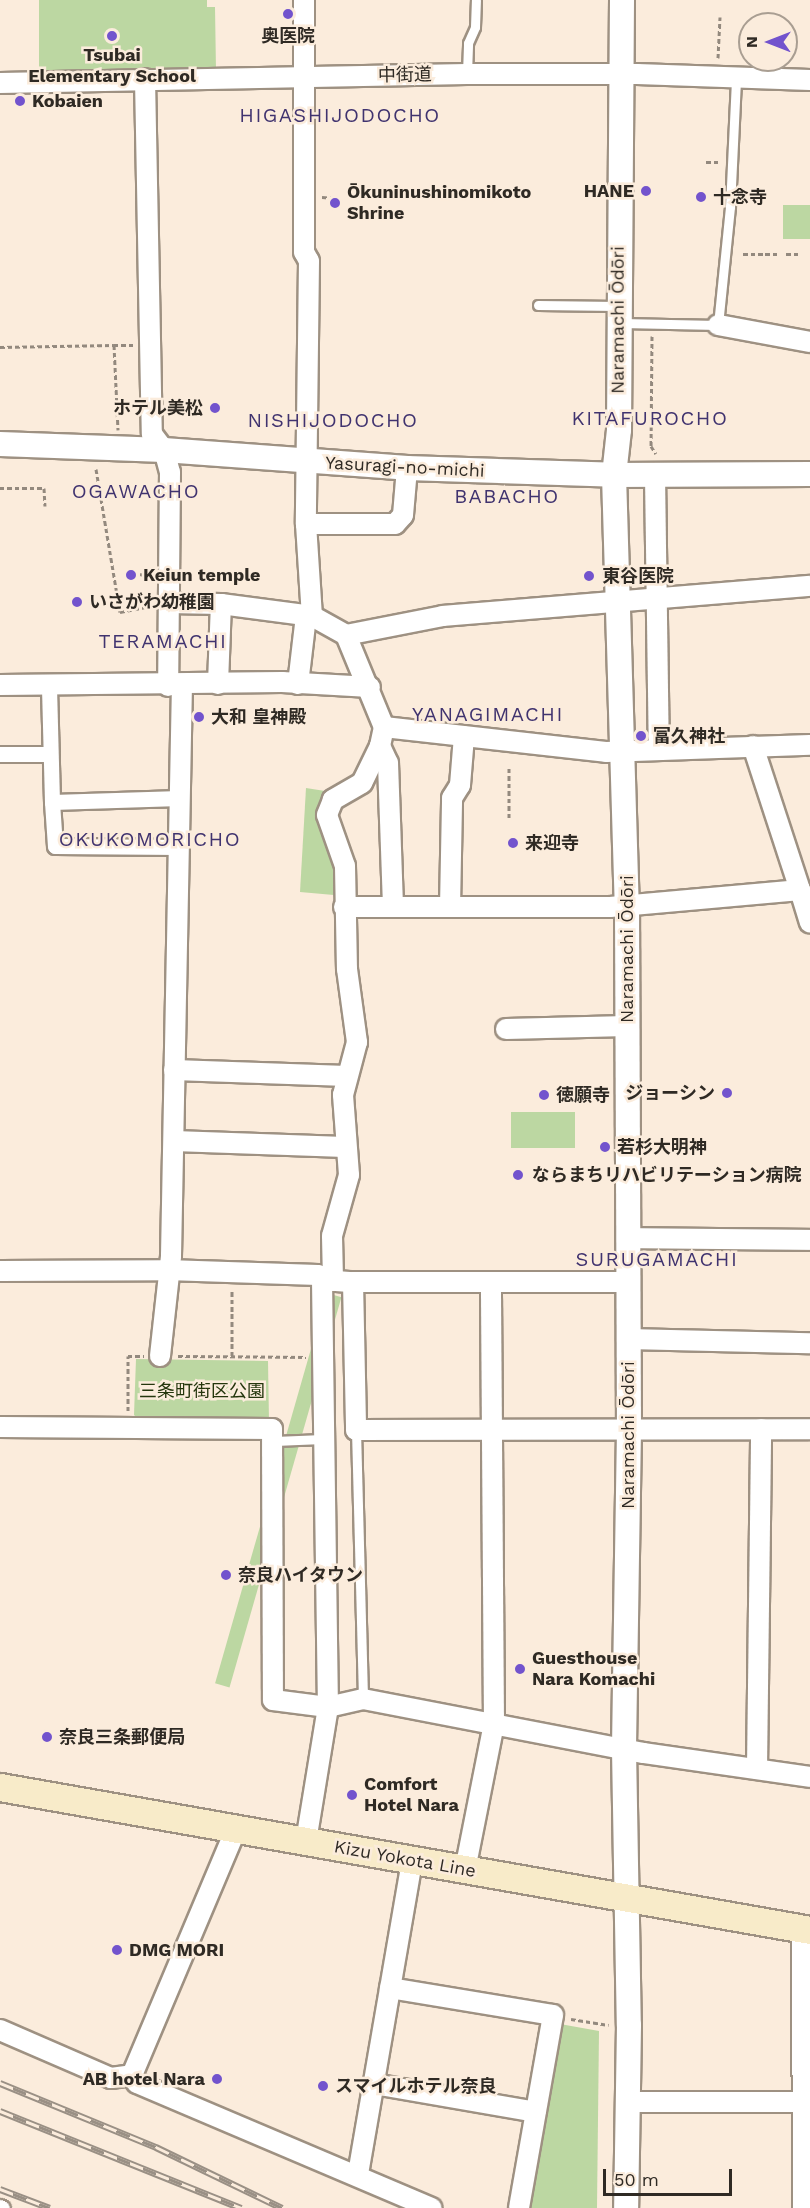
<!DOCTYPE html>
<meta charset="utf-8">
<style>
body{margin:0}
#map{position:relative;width:810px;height:2208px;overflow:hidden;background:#fbecdc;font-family:"Work Sans","Noto Sans JP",sans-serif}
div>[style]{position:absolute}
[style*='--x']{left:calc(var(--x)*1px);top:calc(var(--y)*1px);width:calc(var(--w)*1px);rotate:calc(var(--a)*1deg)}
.green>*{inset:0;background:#bcd7a2;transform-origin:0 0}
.path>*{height:3px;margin-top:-1.5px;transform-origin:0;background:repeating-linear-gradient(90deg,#93897e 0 4.5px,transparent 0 7.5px)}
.roads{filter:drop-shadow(2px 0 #9e9182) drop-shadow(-2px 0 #9e9182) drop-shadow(0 2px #9e9182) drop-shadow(0 -2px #9e9182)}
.service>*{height:9px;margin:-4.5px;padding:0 4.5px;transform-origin:4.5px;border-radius:4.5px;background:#fff}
.pedestrian>*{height:15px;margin:-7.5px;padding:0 7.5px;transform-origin:7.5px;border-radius:7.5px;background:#fff}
.minor>*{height:20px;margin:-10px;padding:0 10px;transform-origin:10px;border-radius:10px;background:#fff}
.tertiary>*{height:24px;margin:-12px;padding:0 12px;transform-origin:12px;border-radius:12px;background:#fff}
.secondary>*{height:27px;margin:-13.5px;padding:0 13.5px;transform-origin:13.5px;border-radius:13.5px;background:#f8ebc9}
.rail>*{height:7px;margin-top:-3.5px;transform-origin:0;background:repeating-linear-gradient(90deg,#fbecdc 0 14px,#9a9085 0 28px);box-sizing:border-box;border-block:2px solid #9a9085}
.dots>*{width:16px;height:16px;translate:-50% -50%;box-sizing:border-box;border:3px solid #fbecdc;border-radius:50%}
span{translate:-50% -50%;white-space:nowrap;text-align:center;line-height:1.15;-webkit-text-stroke:5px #fbecdc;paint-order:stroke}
.poi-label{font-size:18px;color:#2f2a24;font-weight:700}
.left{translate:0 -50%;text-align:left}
.right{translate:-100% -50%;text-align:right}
.street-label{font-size:18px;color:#2f2a24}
.park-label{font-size:18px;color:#24360d}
.neighbourhood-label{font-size:20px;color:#40336f;letter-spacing:1.5px}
.north{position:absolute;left:738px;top:12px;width:60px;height:60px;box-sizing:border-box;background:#fbecdc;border:2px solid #a99e92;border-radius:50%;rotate:270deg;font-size:16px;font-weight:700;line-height:24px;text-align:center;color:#2f2a24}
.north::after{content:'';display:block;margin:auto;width:21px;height:27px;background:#7253cd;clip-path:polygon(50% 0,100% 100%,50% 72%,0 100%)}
.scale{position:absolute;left:603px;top:2169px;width:129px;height:27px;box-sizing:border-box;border:3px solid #2f2a24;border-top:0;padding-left:8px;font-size:18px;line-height:21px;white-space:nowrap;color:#2f2a24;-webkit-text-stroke:4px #fbecdc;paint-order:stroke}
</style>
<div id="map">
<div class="green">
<i style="clip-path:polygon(39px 0,207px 0,207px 7px,215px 7px,216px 71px,39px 74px)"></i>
<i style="left:810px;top:205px;width:34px;height:27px;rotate:90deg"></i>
<i style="clip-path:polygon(306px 788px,325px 791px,333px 800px,345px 896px,300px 892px)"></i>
<i style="left:511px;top:1112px;width:64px;height:36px"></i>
<i style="left:327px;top:1293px;width:15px;height:406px;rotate:16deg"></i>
<i style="clip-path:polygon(136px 1359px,268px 1361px,269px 1422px,141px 1422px,134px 1415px)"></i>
<i style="clip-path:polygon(560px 2024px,599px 2031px,597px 2208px,530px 2208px)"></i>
</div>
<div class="path">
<i style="--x:718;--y:58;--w:41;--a:-87.2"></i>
<i style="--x:706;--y:162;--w:12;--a:0"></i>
<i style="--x:322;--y:197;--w:13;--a:4"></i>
<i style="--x:743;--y:254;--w:34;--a:0"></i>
<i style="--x:786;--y:254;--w:12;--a:0"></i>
<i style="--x:652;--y:336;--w:110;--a:90.5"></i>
<i style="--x:651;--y:446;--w:9;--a:58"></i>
<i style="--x:114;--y:345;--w:19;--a:0"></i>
<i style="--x:0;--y:347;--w:114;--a:-1"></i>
<i style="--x:114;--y:345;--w:85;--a:87.3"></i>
<i style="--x:96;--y:469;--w:145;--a:80.5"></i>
<i style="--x:120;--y:612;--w:33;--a:-11"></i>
<i style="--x:0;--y:488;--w:44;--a:0"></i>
<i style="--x:44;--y:488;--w:18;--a:87"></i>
<i style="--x:140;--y:574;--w:11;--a:15"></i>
<i style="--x:509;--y:818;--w:50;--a:-90"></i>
<i style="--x:564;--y:1095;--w:23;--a:-2"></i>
<i style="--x:587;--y:1094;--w:16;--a:-27"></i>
<i style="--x:178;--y:1356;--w:128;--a:0.4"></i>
<i style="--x:232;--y:1356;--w:67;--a:-90"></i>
<i style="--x:128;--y:1411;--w:55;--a:-90"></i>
<i style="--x:128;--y:1356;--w:16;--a:0"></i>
<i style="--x:571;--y:2019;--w:38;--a:9"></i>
</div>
<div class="roads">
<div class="service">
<i style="--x:467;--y:74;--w:31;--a:-88"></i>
<i style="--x:468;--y:43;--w:17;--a:-66"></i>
<i style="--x:475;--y:27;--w:27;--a:-88"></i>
<i style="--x:538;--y:305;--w:79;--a:0.7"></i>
<i style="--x:621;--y:323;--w:97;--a:1.2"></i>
<i style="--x:718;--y:325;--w:119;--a:-84.2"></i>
<i style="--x:730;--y:207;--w:129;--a:-87.3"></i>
<i style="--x:356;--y:1430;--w:269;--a:88.5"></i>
<i style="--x:273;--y:1441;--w:51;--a:-2.2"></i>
</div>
<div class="pedestrian">
<i style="--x:49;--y:687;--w:115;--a:88.5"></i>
<i style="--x:52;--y:802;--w:128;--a:-1.8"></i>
<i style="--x:0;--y:754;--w:50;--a:0"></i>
<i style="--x:52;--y:802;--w:44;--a:86.1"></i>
<i style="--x:55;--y:846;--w:124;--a:0.5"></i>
<i style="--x:0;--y:2207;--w:2;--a:27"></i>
</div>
<div class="minor">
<i style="--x:304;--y:0;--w:252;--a:90"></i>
<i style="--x:304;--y:252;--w:10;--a:61"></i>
<i style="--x:309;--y:261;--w:263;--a:90.7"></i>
<i style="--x:306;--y:524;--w:92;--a:86.3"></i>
<i style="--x:312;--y:616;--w:39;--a:29"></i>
<i style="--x:346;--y:635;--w:100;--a:67.6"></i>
<i style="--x:384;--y:727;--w:19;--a:102"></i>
<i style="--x:380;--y:746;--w:41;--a:115.9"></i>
<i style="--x:362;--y:783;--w:34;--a:150"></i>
<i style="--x:333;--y:800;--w:16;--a:112"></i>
<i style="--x:327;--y:815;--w:54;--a:70.6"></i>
<i style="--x:345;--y:866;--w:103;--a:88.9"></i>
<i style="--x:347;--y:969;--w:74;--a:82.2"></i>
<i style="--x:357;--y:1042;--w:55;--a:104.8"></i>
<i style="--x:343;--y:1095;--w:80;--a:85.7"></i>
<i style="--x:349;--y:1175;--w:63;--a:105.6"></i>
<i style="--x:332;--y:1236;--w:45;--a:88.7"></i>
<i style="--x:145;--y:79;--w:355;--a:88.9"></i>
<i style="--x:152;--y:434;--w:20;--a:53"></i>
<i style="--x:164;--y:450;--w:23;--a:75"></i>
<i style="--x:170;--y:472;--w:214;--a:90.5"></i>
<i style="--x:0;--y:83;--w:467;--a:-1.1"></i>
<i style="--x:467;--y:74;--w:170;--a:0"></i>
<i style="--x:637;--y:74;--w:173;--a:2"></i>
<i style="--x:718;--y:325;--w:94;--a:10.5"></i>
<i style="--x:655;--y:475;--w:274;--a:89.2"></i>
<i style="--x:306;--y:524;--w:89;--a:0"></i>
<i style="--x:395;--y:524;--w:12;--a:-48"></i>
<i style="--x:403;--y:515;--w:47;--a:-85.1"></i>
<i style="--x:169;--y:603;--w:52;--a:1.1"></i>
<i style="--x:221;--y:604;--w:92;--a:7.5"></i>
<i style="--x:346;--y:635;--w:99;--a:-11.1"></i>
<i style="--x:443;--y:616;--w:368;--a:-4.7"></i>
<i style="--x:218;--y:684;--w:80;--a:-87.9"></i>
<i style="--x:298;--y:684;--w:68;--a:-83.3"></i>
<i style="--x:0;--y:685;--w:282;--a:-0.6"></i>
<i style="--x:282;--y:682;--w:88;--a:3.3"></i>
<i style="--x:384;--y:727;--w:223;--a:6.4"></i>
<i style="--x:606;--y:752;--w:204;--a:-2"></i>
<i style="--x:380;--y:746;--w:19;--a:65"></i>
<i style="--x:388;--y:763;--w:144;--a:88"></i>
<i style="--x:753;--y:746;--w:151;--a:71.9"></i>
<i style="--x:344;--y:907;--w:266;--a:0"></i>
<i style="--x:610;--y:907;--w:191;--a:-5.1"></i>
<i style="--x:800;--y:890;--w:34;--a:73"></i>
<i style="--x:450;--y:907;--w:109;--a:-88.9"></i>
<i style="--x:452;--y:798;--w:15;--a:-58"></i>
<i style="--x:460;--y:785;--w:49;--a:-85.3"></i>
<i style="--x:506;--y:1029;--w:121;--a:-1.4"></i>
<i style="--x:174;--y:1070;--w:173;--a:2"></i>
<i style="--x:174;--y:1141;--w:171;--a:2"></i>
<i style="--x:627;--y:1238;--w:183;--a:0.6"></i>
<i style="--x:0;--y:1271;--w:167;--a:-0.3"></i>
<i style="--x:167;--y:1270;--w:151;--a:1.9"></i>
<i style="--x:318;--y:1275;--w:6;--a:51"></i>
<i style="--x:322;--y:1280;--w:31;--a:4"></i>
<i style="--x:353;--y:1282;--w:274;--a:0"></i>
<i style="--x:322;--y:1280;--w:427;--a:89.2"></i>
<i style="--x:328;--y:1707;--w:36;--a:-13"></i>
<i style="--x:363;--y:1699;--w:286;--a:10.9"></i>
<i style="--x:644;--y:1753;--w:168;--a:8.2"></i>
<i style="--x:353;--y:1282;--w:148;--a:88.8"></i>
<i style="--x:356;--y:1430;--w:454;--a:-0.1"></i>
<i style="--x:627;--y:1339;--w:183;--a:1.3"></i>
<i style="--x:160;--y:1356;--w:101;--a:-83.7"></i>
<i style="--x:171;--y:1256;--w:571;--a:-88.9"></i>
<i style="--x:0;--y:1427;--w:272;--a:0.4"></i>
<i style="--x:272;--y:1429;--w:271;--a:89.8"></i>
<i style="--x:273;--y:1700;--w:55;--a:7.3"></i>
<i style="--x:328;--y:1707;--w:137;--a:99.3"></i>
<i style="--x:757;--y:1769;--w:340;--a:-89.3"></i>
<i style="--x:236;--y:1829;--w:267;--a:112.9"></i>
<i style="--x:132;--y:2075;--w:9;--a:58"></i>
<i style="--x:137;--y:2083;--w:320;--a:23"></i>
<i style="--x:465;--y:1870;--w:149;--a:-78.8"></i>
<i style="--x:494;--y:1724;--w:442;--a:-90.4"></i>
<i style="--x:802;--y:1929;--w:279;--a:89.8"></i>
<i style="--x:390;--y:1988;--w:165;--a:9.4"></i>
<i style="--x:553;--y:2015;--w:196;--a:100"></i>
<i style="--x:0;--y:2030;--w:121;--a:23.4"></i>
<i style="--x:111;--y:2078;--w:21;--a:-8"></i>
<i style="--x:374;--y:2084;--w:164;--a:9.8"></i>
<i style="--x:628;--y:2102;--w:182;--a:0"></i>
<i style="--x:358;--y:2174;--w:318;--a:-80.2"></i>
</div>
<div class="tertiary">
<i style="--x:622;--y:0;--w:430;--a:90.4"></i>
<i style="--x:619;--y:430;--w:45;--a:96.3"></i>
<i style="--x:614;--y:475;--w:431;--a:88.3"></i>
<i style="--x:627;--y:906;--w:523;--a:89.78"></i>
<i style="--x:629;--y:1429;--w:320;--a:90.9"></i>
<i style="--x:624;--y:1749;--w:276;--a:89"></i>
<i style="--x:629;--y:2025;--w:183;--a:90.9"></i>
<i style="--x:0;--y:444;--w:164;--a:2.1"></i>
<i style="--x:164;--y:450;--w:244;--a:4.2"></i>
<i style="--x:407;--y:468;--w:207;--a:1.9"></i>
<i style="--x:614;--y:475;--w:196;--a:-0.3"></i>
</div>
<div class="secondary">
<i style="--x:0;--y:1787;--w:823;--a:10.01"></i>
</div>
</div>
<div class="rail">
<i style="--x:0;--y:2083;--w:169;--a:22.3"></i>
<i style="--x:156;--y:2147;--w:140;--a:25.8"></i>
<i style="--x:0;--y:2111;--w:260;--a:21.9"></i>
<i style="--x:0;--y:2189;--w:53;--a:20.8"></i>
</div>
<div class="dots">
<i style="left:288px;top:14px;background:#7253cd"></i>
<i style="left:112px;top:36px;background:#7253cd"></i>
<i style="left:20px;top:101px;background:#7253cd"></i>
<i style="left:646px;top:191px;background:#7253cd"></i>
<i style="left:701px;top:197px;background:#7253cd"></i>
<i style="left:335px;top:203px;background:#7253cd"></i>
<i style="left:215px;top:408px;background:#7253cd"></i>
<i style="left:131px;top:575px;background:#7253cd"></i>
<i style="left:589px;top:576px;background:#7253cd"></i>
<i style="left:77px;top:602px;background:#7253cd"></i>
<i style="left:199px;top:717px;background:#7253cd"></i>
<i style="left:641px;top:736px;background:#7253cd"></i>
<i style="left:513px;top:843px;background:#7253cd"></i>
<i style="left:727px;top:1093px;background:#7253cd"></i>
<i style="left:544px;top:1095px;background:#7253cd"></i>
<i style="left:605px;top:1147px;background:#7253cd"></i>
<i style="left:518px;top:1175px;background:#7253cd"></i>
<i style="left:226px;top:1575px;background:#7253cd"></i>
<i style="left:520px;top:1669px;background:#7253cd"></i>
<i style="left:47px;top:1737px;background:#7253cd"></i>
<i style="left:352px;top:1795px;background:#7253cd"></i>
<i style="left:117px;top:1950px;background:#7253cd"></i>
<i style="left:217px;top:2079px;background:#7253cd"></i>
<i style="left:323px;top:2086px;background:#7253cd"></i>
</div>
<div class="poi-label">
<span style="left:288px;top:36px">奥医院</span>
<span style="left:112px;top:66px">Tsubai<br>Elementary School</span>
<span class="left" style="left:32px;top:101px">Kobaien</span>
<span class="right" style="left:634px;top:191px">HANE</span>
<span class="left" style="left:347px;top:203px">Ōkuninushinomikoto<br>Shrine</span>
<span class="left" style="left:713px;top:197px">十念寺</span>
<span class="right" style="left:203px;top:408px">ホテル美松</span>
<span class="left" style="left:143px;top:575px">Keiun temple</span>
<span class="left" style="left:602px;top:576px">東谷医院</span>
<span class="left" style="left:89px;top:602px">いさがわ幼稚園</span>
<span class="left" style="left:211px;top:717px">大和 皇神殿</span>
<span class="left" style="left:653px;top:736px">富久神社</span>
<span class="left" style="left:525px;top:843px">来迎寺</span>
<span class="right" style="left:715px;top:1093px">ジョーシン</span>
<span class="left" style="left:556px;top:1095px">徳願寺</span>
<span class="left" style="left:617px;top:1147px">若杉大明神</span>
<span class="left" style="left:532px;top:1175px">ならまちリハビリテーション病院</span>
<span class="left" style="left:238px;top:1575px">奈良ハイタウン</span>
<span class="left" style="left:532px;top:1669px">Guesthouse<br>Nara Komachi</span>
<span class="left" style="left:59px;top:1737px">奈良三条郵便局</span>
<span class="left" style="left:364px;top:1795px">Comfort<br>Hotel Nara</span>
<span class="left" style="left:129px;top:1950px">DMG MORI</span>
<span class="right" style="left:205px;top:2079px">AB hotel Nara</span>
<span class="left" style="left:335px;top:2086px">スマイルホテル奈良</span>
</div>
<div class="street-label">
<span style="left:405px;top:75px;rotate:-1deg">中街道</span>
<span style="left:618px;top:320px;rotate:-90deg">Naramachi Ōdōri</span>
<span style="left:405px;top:467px;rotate:3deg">Yasuragi-no-michi</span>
<span style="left:627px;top:949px;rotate:-90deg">Naramachi Ōdōri</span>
<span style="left:628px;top:1435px;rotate:-90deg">Naramachi Ōdōri</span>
<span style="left:405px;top:1859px;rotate:10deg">Kizu Yokota Line</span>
</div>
<div class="park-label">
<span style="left:202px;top:1391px">三条町街区公園</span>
</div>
<div class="neighbourhood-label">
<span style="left:340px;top:115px">HIGASHIJODOCHO</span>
<span style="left:650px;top:418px">KITAFUROCHO</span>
<span style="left:333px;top:420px">NISHIJODOCHO</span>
<span style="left:136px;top:491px">OGAWACHO</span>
<span style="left:507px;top:496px">BABACHO</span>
<span style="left:163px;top:641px">TERAMACHI</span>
<span style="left:488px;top:714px">YANAGIMACHI</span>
<span style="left:150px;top:839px">OKUKOMORICHO</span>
<span style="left:657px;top:1259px">SURUGAMACHI</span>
</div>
<div class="north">N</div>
<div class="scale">50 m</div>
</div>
